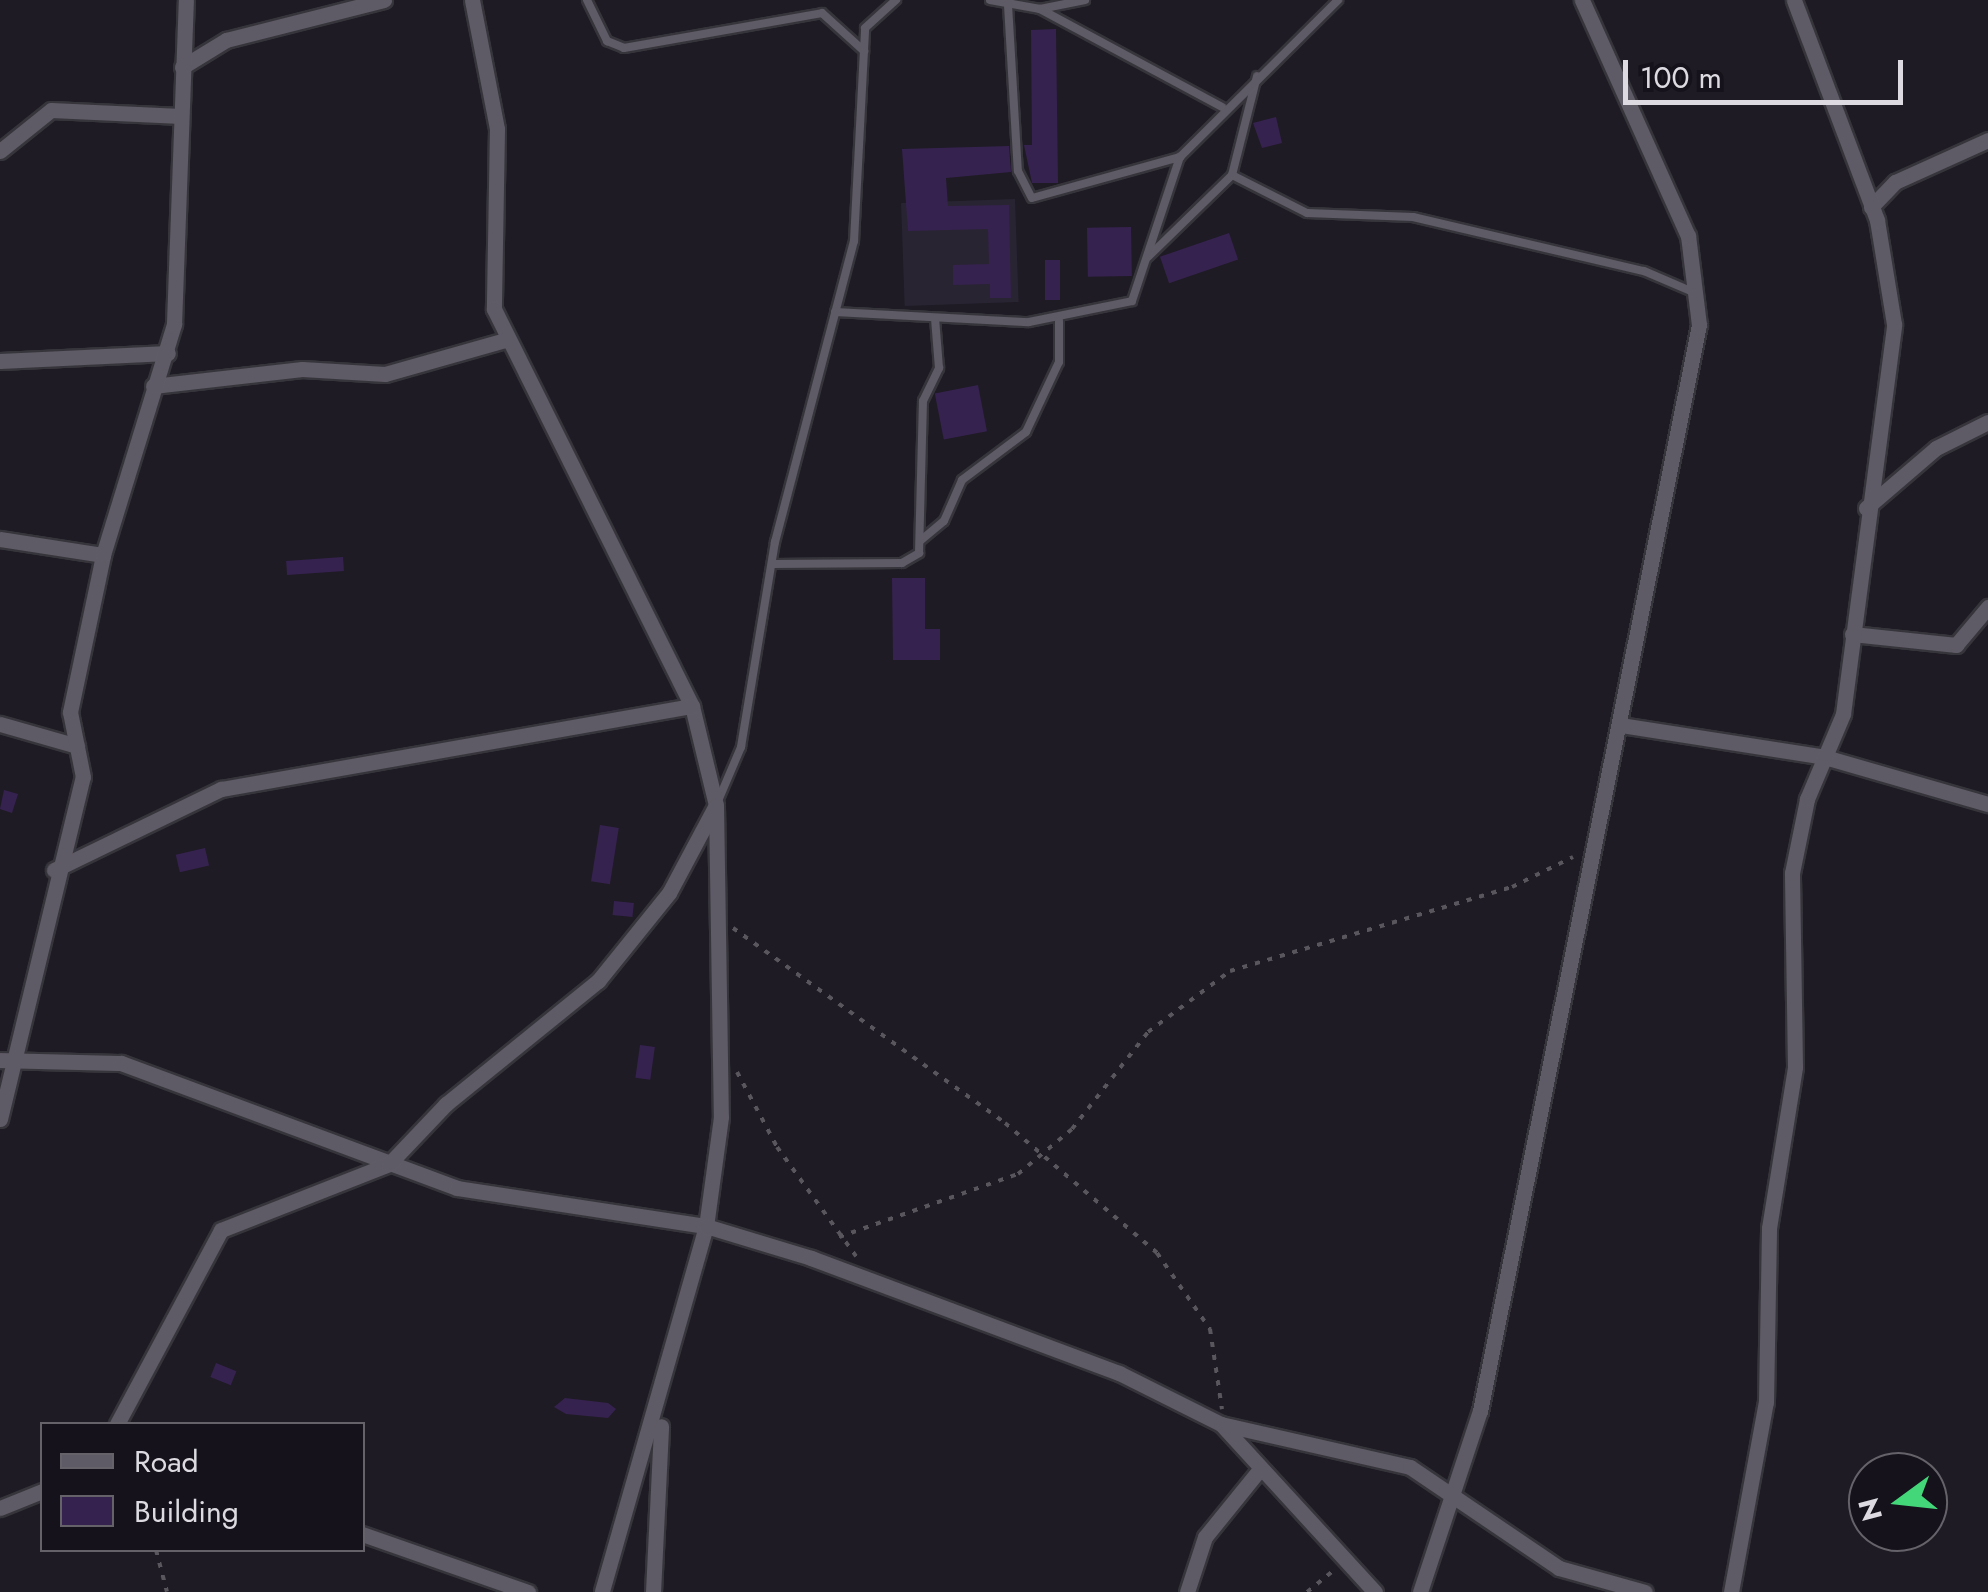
<!DOCTYPE html>
<style>
body{margin:0}
#map{position:relative;width:1988px;height:1592px;overflow:hidden;background:#1e1b24;font-family:Jost,sans-serif}
div>[style]{position:absolute}
[style*='--x']{left:calc(var(--x)*1px);top:calc(var(--y)*1px);width:calc(var(--w)*1px);rotate:calc(var(--a)*1deg)}
.built>*{inset:0;background:#292432;transform-origin:0 0}
.building>*{inset:0;background:#36224f;transform-origin:0 0}
.path>*{height:4px;margin-top:-2px;transform-origin:0;background:repeating-linear-gradient(90deg,#59565e 0 5px,transparent 0 13px)}
.roads{filter:drop-shadow(2px 0 #37353c) drop-shadow(-2px 0 #37353c) drop-shadow(0 2px #37353c) drop-shadow(0 -2px #37353c)}
.service>*{height:8px;margin:-4px;padding:0 4px;transform-origin:4px;border-radius:4px;background:#5f5b66}
.minor>*{height:15px;margin:-7.5px;padding:0 7.5px;transform-origin:7.5px;border-radius:7.5px;background:#5f5b66}
span{translate:-50% -50%;white-space:nowrap;text-align:center;line-height:1.15;-webkit-text-stroke:9px #15121b;paint-order:stroke}
.legend{position:absolute;left:40px;top:1422px;width:325px;height:130px;box-sizing:border-box;background:#15121b;border:2px solid #65626a;margin:0;padding:12px 18px;list-style:none;font-size:30px;color:#dddbe1}
.legend li{display:flex;align-items:center;gap:20px;height:50px}
.legend b{width:50px;border:2px solid #65626a}
.north{position:absolute;left:1848px;top:1452px;width:100px;height:100px;box-sizing:border-box;background:#15121b;border:2px solid #65626a;border-radius:50%;rotate:255deg;font-size:28px;font-weight:700;line-height:40px;text-align:center;color:#dddbe1}
.north::after{content:'';display:block;margin:auto;width:35px;height:45px;background:#44d77a;clip-path:polygon(50% 0,100% 100%,50% 72%,0 100%)}
.scale{position:absolute;left:1623px;top:60px;width:280px;height:45px;box-sizing:border-box;border:5px solid #dddbe1;border-top:0;padding-left:12px;font-size:30px;line-height:35px;white-space:nowrap;color:#dddbe1;-webkit-text-stroke:8px #15121b;paint-order:stroke}
</style>
<div id="map">
<div class="built">
<i style="left:1015px;top:199px;width:103px;height:114px;rotate:88deg"></i>
</div>
<div class="building">
<i style="clip-path:polygon(1056px 29px,1058px 183px,1032px 183px,1024px 145px,1032px 145px,1031px 30px)"></i>
<i style="clip-path:polygon(1276px 117px,1282px 143px,1262px 148px,1253px 123px)"></i>
<i style="clip-path:polygon(1009px 146px,1011px 172px,946px 178px,948px 206px,1009px 205px,1011px 298px,990px 298px,990px 284px,953px 285px,953px 265px,989px 264px,988px 229px,908px 231px,902px 149px)"></i>
<i style="left:1131px;top:227px;width:49px;height:44px;rotate:89deg"></i>
<i style="left:1229px;top:233px;width:28px;height:73px;rotate:71deg"></i>
<i style="left:1045px;top:260px;width:15px;height:40px"></i>
<i style="left:978px;top:385px;width:47px;height:44px;rotate:79deg"></i>
<i style="left:343px;top:557px;width:14px;height:57px;rotate:86deg"></i>
<i style="clip-path:polygon(892px 578px,925px 578px,925px 629px,940px 629px,940px 660px,893px 660px)"></i>
<i style="clip-path:polygon(4px 790px,18px 794px,12px 813px,0 809px)"></i>
<i style="left:600px;top:825px;width:19px;height:57px;rotate:9deg"></i>
<i style="left:205px;top:848px;width:18px;height:30px;rotate:77deg"></i>
<i style="left:614px;top:901px;width:20px;height:14px;rotate:6deg"></i>
<i style="left:640px;top:1045px;width:15px;height:33px;rotate:8deg"></i>
<i style="left:216px;top:1363px;width:22px;height:15px;rotate:22deg"></i>
<i style="clip-path:polygon(565px 1398px,608px 1403px,616px 1409px,608px 1418px,566px 1414px,554px 1407px)"></i>
</div>
<div class="path">
<i style="--x:733;--y:928;--w:335;--a:35.6"></i>
<i style="--x:1005;--y:1123;--w:200;--a:40.5"></i>
<i style="--x:1157;--y:1253;--w:93;--a:55.1"></i>
<i style="--x:1210;--y:1329;--w:81;--a:81.5"></i>
<i style="--x:737;--y:1072;--w:85;--a:61.9"></i>
<i style="--x:777;--y:1147;--w:135;--a:54.1"></i>
<i style="--x:839;--y:1237;--w:190;--a:-19.4"></i>
<i style="--x:1018;--y:1174;--w:70;--a:-39.8"></i>
<i style="--x:1072;--y:1129;--w:123;--a:-51.9"></i>
<i style="--x:1148;--y:1032;--w:102;--a:-36.6"></i>
<i style="--x:1230;--y:971;--w:294;--a:-16.6"></i>
<i style="--x:1512;--y:887;--w:68;--a:-26.2"></i>
<i style="--x:156;--y:1550;--w:43;--a:75.3"></i>
<i style="--x:1307;--y:1592;--w:36;--a:-39"></i>
</div>
<div class="roads">
<div class="service">
<i style="--x:587;--y:0;--w:46;--a:64"></i>
<i style="--x:607;--y:41;--w:18;--a:22"></i>
<i style="--x:624;--y:48;--w:201;--a:-10"></i>
<i style="--x:822;--y:13;--w:57;--a:42.1"></i>
<i style="--x:990;--y:0;--w:51;--a:10.2"></i>
<i style="--x:1040;--y:9;--w:46;--a:-11.3"></i>
<i style="--x:1008;--y:5;--w:166;--a:86.6"></i>
<i style="--x:1018;--y:171;--w:30;--a:63"></i>
<i style="--x:1032;--y:198;--w:154;--a:-15.5"></i>
<i style="--x:1040;--y:9;--w:207;--a:28.3"></i>
<i style="--x:1232;--y:175;--w:84;--a:26.9"></i>
<i style="--x:1307;--y:213;--w:106;--a:2.2"></i>
<i style="--x:1413;--y:217;--w:237;--a:13.2"></i>
<i style="--x:1644;--y:271;--w:53;--a:23.2"></i>
<i style="--x:1148;--y:257;--w:117;--a:-44.3"></i>
<i style="--x:1232;--y:175;--w:102;--a:-75.8"></i>
<i style="--x:835;--y:312;--w:194;--a:3"></i>
<i style="--x:1029;--y:322;--w:105;--a:-11.5"></i>
<i style="--x:1132;--y:301;--w:152;--a:-71.6"></i>
<i style="--x:1180;--y:157;--w:223;--a:-44.8"></i>
<i style="--x:920;--y:541;--w:31;--a:-40"></i>
<i style="--x:944;--y:521;--w:45;--a:-66.3"></i>
<i style="--x:962;--y:480;--w:80;--a:-36.9"></i>
<i style="--x:1026;--y:432;--w:77;--a:-64.8"></i>
<i style="--x:1059;--y:362;--w:41;--a:-90"></i>
<i style="--x:772;--y:564;--w:130;--a:-0.4"></i>
<i style="--x:902;--y:563;--w:20;--a:-30"></i>
<i style="--x:919;--y:553;--w:152;--a:-88.5"></i>
<i style="--x:923;--y:401;--w:37;--a:-64"></i>
<i style="--x:939;--y:368;--w:50;--a:-94.6"></i>
<i style="--x:718;--y:801;--w:59;--a:-66.9"></i>
<i style="--x:741;--y:747;--w:208;--a:-80.6"></i>
<i style="--x:775;--y:542;--w:311;--a:-75.3"></i>
<i style="--x:854;--y:241;--w:213;--a:-87"></i>
<i style="--x:865;--y:28;--w:42;--a:-42.1"></i>
</div>
<div class="minor">
<i style="--x:472;--y:0;--w:131;--a:79"></i>
<i style="--x:497;--y:129;--w:180;--a:91"></i>
<i style="--x:494;--y:309;--w:444;--a:63.5"></i>
<i style="--x:692;--y:706;--w:102;--a:76.4"></i>
<i style="--x:716;--y:805;--w:312;--a:89.1"></i>
<i style="--x:721;--y:1117;--w:110;--a:97.8"></i>
<i style="--x:706;--y:1226;--w:380;--a:105.9"></i>
<i style="--x:182;--y:67;--w:52;--a:-31.5"></i>
<i style="--x:226;--y:40;--w:163;--a:-14.2"></i>
<i style="--x:0;--y:151;--w:65;--a:-38.8"></i>
<i style="--x:51;--y:110;--w:130;--a:2.6"></i>
<i style="--x:1871;--y:207;--w:35;--a:-46"></i>
<i style="--x:1895;--y:182;--w:102;--a:-24.3"></i>
<i style="--x:0;--y:361;--w:168;--a:-2.7"></i>
<i style="--x:153;--y:386;--w:150;--a:-6.5"></i>
<i style="--x:302;--y:369;--w:83;--a:3.4"></i>
<i style="--x:385;--y:374;--w:125;--a:-15.8"></i>
<i style="--x:1866;--y:508;--w:92;--a:-40.6"></i>
<i style="--x:1936;--y:448;--w:58;--a:-26.6"></i>
<i style="--x:0;--y:539;--w:104;--a:8.8"></i>
<i style="--x:1852;--y:634;--w:105;--a:6"></i>
<i style="--x:1956;--y:645;--w:50;--a:-49.9"></i>
<i style="--x:0;--y:724;--w:80;--a:15.9"></i>
<i style="--x:1621;--y:725;--w:206;--a:8.9"></i>
<i style="--x:1825;--y:757;--w:170;--a:16.1"></i>
<i style="--x:54;--y:870;--w:186;--a:-25.9"></i>
<i style="--x:221;--y:789;--w:478;--a:-10"></i>
<i style="--x:0;--y:1060;--w:121;--a:1.4"></i>
<i style="--x:121;--y:1063;--w:358;--a:20.4"></i>
<i style="--x:457;--y:1188;--w:252;--a:8.7"></i>
<i style="--x:706;--y:1226;--w:110;--a:16.9"></i>
<i style="--x:811;--y:1258;--w:329;--a:20.5"></i>
<i style="--x:1119;--y:1373;--w:114;--a:26.6"></i>
<i style="--x:1221;--y:1424;--w:194;--a:12.8"></i>
<i style="--x:1410;--y:1467;--w:180;--a:34.1"></i>
<i style="--x:1559;--y:1568;--w:89;--a:15.6"></i>
<i style="--x:0;--y:1119;--w:352;--a:-76.4"></i>
<i style="--x:83;--y:777;--w:66;--a:-101.3"></i>
<i style="--x:70;--y:712;--w:160;--a:-78.1"></i>
<i style="--x:103;--y:555;--w:242;--a:-72.9"></i>
<i style="--x:174;--y:324;--w:324;--a:-87.9"></i>
<i style="--x:117;--y:1424;--w:220;--a:-61.8"></i>
<i style="--x:221;--y:1230;--w:180;--a:-21.4"></i>
<i style="--x:389;--y:1164;--w:83;--a:-46.5"></i>
<i style="--x:446;--y:1104;--w:196;--a:-39"></i>
<i style="--x:598;--y:981;--w:113;--a:-51.1"></i>
<i style="--x:669;--y:893;--w:98;--a:-61.9"></i>
<i style="--x:1221;--y:1424;--w:228;--a:47.5"></i>
<i style="--x:0;--y:1508;--w:45;--a:-22"></i>
<i style="--x:362;--y:1534;--w:176;--a:19.3"></i>
<i style="--x:653;--y:1592;--w:166;--a:-87.2"></i>
<i style="--x:1187;--y:1592;--w:58;--a:-71.9"></i>
<i style="--x:1205;--y:1537;--w:87;--a:-51"></i>
<i style="--x:1420;--y:1592;--w:191;--a:-71.7"></i>
<i style="--x:1480;--y:1411;--w:1108;--a:-78.6"></i>
<i style="--x:1699;--y:325;--w:90;--a:-97"></i>
<i style="--x:1688;--y:236;--w:259;--a:-114.2"></i>
<i style="--x:1731;--y:1592;--w:193;--a:-79.6"></i>
<i style="--x:1766;--y:1402;--w:174;--a:-89"></i>
<i style="--x:1769;--y:1228;--w:163;--a:-80.8"></i>
<i style="--x:1795;--y:1067;--w:194;--a:-90.9"></i>
<i style="--x:1792;--y:873;--w:76;--a:-78.5"></i>
<i style="--x:1807;--y:799;--w:92;--a:-67"></i>
<i style="--x:1843;--y:714;--w:393;--a:-82.5"></i>
<i style="--x:1894;--y:324;--w:105;--a:-99.3"></i>
<i style="--x:1877;--y:220;--w:235;--a:-110.7"></i>
</div>
</div>
<ul class="legend">
<li><b style="height:12px;background:#5f5b66"></b>Road</li>
<li><b style="height:28px;background:#36224f"></b>Building</li>
</ul>
<div class="north">N</div>
<div class="scale">100 m</div>
</div>
